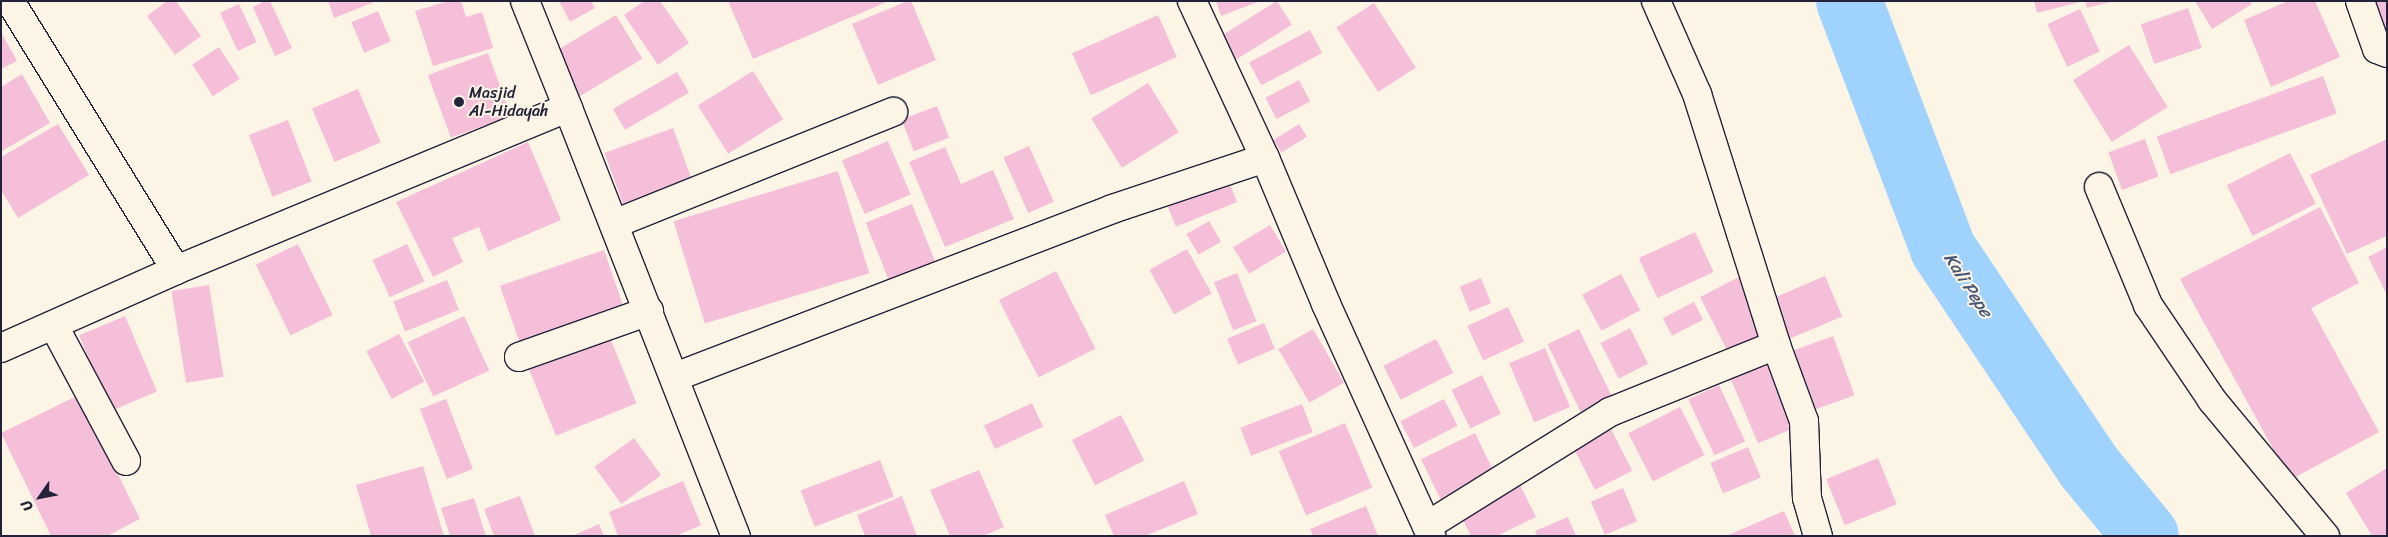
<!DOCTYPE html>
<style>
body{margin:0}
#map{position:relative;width:2388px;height:537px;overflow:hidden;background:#fcf5e5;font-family:Sriracha,sans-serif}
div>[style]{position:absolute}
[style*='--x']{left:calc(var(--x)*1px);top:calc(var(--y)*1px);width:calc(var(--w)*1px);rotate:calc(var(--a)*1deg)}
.river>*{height:66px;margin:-33px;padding:0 33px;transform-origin:33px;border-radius:33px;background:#9fd3fd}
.building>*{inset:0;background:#f5bfd9;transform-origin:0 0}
.roads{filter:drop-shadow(1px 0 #22223b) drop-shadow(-1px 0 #22223b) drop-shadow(0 1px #22223b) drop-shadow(0 -1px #22223b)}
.minor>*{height:28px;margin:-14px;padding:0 14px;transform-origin:14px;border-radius:14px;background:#fcf5e5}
.dots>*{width:14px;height:14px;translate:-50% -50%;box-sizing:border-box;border:2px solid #fcf5e5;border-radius:50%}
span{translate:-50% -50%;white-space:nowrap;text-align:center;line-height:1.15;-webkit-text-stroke:4px #fcf5e5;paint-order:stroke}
.poi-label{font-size:16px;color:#22223b}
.left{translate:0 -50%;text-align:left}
.water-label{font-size:18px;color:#485775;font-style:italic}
.frame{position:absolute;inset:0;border:2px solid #22223b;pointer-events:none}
.north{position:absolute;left:15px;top:472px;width:50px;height:50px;-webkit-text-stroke:4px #fcf5e5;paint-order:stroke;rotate:237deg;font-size:14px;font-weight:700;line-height:20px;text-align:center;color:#22223b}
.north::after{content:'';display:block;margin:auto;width:18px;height:22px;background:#22223b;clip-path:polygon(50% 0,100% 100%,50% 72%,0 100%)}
</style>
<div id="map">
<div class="river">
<i style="--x:1849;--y:1;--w:265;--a:69.2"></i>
<i style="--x:1943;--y:249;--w:262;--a:56.2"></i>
<i style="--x:2089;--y:467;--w:89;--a:50.4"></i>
</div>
<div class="building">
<i style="clip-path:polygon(167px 1px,176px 1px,201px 36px,175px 55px,147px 16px)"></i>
<i style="clip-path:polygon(265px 1px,270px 1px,292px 48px,275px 56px,253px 7px)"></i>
<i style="clip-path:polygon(328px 1px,377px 1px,334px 18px)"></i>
<i style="clip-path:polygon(448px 1px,461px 1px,466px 17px,482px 12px,493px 48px,433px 66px,415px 11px)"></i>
<i style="clip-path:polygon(559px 1px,591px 1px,595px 8px,570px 22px)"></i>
<i style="clip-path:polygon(644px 1px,660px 1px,689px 43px,658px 65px,624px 15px)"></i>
<i style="clip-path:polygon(728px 1px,889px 1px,753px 59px)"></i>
<i style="clip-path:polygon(908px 1px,911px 1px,936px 60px,878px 85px,852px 24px)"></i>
<i style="clip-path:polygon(1216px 1px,1260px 1px,1221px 16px)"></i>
<i style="left:1277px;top:1px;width:28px;height:66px;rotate:58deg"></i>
<i style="clip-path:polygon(2034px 1px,2080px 1px,2080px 2px,2037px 13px)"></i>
<i style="clip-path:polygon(2085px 1px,2110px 1px,2110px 2px,2087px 8px)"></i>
<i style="clip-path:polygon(2195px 1px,2251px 1px,2252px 4px,2212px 29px)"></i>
<i style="clip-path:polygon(2288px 1px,2315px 1px,2340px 57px,2271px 87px,2244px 20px)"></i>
<i style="clip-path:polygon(2369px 1px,2387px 1px,2387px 37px)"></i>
<i style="left:1374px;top:3px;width:77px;height:45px;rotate:57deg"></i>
<i style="left:239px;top:4px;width:42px;height:21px;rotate:65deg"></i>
<i style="left:2188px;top:8px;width:42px;height:50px;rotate:71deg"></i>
<i style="left:2080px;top:9px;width:47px;height:36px;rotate:65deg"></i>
<i style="left:378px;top:11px;width:33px;height:29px;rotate:67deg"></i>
<i style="left:616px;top:15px;width:51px;height:73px;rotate:59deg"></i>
<i style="left:1158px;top:15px;width:46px;height:94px;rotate:66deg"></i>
<i style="left:1310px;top:30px;width:26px;height:69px;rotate:62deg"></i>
<i style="clip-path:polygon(1px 32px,17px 61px,1px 69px)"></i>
<i style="left:2129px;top:45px;width:73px;height:66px;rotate:58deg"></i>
<i style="left:219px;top:47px;width:38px;height:32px;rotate:57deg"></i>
<i style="left:488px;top:53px;width:67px;height:64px;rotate:70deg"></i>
<i style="left:753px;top:71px;width:57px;height:65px;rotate:58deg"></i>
<i style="left:677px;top:72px;width:24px;height:74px;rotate:60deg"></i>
<i style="clip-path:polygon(22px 74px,50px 123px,2px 151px,1px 87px)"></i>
<i style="left:2323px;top:76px;width:40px;height:177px;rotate:70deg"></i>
<i style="left:1299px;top:80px;width:24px;height:38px;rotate:62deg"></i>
<i style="left:1148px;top:83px;width:58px;height:67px;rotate:58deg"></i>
<i style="left:358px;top:89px;width:58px;height:50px;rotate:67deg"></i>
<i style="left:937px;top:106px;width:34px;height:38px;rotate:69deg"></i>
<i style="left:288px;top:120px;width:66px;height:42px;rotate:69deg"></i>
<i style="clip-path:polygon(58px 124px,89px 175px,18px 218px,1px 190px,1px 157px)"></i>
<i style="left:1299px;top:124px;width:15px;height:30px;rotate:58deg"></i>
<i style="left:673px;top:128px;width:56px;height:73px;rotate:70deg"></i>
<i style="left:2145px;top:139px;width:40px;height:39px;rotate:70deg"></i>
<i style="clip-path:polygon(2387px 139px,2387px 236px,2347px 254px,2310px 175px)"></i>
<i style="left:888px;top:141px;width:58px;height:50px;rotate:67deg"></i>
<i style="clip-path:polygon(528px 142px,561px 220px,488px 251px,479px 227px,452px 238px,463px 262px,433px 277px,396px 202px)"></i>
<i style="left:1029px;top:146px;width:61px;height:28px;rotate:66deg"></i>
<i style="clip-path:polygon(945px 147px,961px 184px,993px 170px,1014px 219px,945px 247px,909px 162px)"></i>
<i style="left:2290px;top:153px;width:57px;height:71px;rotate:63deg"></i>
<i style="left:838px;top:171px;width:107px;height:172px;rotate:73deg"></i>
<i style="left:1227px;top:177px;width:27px;height:66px;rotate:68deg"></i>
<i style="left:912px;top:204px;width:63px;height:50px;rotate:68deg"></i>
<i style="clip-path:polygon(2320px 207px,2359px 283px,2311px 308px,2379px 432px,2290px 480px,2180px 279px)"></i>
<i style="left:1209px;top:221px;width:24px;height:26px;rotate:60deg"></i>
<i style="left:1270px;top:225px;width:31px;height:43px;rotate:59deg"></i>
<i style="left:1695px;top:232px;width:44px;height:62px;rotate:65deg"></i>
<i style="left:298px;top:244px;width:79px;height:47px;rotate:64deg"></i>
<i style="left:407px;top:244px;width:41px;height:38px;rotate:65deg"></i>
<i style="clip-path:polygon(2387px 247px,2387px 295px,2368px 257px)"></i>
<i style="left:1187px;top:249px;width:51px;height:43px;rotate:61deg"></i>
<i style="left:604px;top:250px;width:68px;height:110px;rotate:71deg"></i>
<i style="left:1056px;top:271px;width:87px;height:64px;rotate:63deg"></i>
<i style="left:1237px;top:273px;width:52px;height:25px;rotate:68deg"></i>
<i style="left:1621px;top:274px;width:41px;height:44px;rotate:62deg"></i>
<i style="left:1741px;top:276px;width:66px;height:46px;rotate:63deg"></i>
<i style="left:1825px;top:276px;width:44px;height:63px;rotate:67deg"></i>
<i style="left:1481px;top:278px;width:27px;height:23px;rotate:68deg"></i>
<i style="left:447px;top:280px;width:32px;height:58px;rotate:68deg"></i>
<i style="left:209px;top:285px;width:93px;height:38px;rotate:81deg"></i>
<i style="left:1694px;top:302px;width:20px;height:35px;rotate:63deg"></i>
<i style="left:1508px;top:307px;width:38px;height:45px;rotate:65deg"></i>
<i style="left:125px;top:316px;width:82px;height:50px;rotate:67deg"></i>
<i style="left:464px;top:316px;width:60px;height:62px;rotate:65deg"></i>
<i style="left:1264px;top:323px;width:28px;height:40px;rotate:67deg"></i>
<i style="left:1630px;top:328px;width:40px;height:33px;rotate:63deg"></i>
<i style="left:1313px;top:329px;width:62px;height:40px;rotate:60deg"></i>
<i style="left:1579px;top:329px;width:77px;height:35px;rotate:64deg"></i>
<i style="left:607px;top:330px;width:79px;height:87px;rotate:68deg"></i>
<i style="left:399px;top:334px;width:54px;height:37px;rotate:62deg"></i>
<i style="left:1833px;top:336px;width:63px;height:53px;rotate:70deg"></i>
<i style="left:1436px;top:339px;width:38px;height:59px;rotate:63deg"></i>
<i style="left:1545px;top:348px;width:64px;height:39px;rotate:67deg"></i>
<i style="left:1765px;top:360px;width:74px;height:39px;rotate:67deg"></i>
<i style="left:1482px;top:375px;width:43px;height:34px;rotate:64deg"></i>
<i style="left:1719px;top:385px;width:62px;height:34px;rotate:65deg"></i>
<i style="clip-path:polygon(79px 395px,140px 519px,107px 536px,51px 536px,1px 433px)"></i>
<i style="left:446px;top:399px;width:75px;height:28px;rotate:69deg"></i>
<i style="left:1444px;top:399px;width:30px;height:49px;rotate:63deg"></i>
<i style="left:1032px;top:403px;width:26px;height:53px;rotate:65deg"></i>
<i style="left:1302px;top:404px;width:30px;height:66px;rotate:69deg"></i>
<i style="left:1680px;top:407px;width:54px;height:58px;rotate:63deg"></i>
<i style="left:1121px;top:415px;width:51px;height:55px;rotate:63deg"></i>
<i style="left:1345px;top:423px;width:70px;height:72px;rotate:67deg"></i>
<i style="left:1610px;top:427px;width:49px;height:42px;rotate:63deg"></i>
<i style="left:1475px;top:433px;width:46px;height:60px;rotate:64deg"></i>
<i style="left:634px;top:438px;width:46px;height:49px;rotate:54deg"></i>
<i style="left:1748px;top:447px;width:33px;height:41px;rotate:67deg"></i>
<i style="left:1878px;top:458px;width:50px;height:56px;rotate:68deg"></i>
<i style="left:880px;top:460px;width:39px;height:85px;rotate:69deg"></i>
<i style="clip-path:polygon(423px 466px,444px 536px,371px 536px,356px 485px)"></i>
<i style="clip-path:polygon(2387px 468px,2387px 536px,2372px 536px,2346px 493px)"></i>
<i style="clip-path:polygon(979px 470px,1004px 527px,983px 536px,950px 536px,930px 490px)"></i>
<i style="clip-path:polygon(683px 481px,701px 525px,676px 536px,618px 536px,609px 512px)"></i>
<i style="clip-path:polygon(1184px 481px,1198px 514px,1145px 536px,1114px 536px,1105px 515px)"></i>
<i style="clip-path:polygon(1518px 481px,1536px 517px,1497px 536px,1471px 536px,1458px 510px)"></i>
<i style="left:1623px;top:488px;width:36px;height:35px;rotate:67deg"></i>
<i style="clip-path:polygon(520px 496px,535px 536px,494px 536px,484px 509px)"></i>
<i style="clip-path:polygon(902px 496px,917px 536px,865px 536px,857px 515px)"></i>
<i style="clip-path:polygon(474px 498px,486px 536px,450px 536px,441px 508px)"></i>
<i style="clip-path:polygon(1366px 506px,1378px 536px,1313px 536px,1310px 529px)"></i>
<i style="clip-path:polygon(1784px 511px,1795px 536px,1726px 536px)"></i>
<i style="clip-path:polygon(1568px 517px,1576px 536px,1537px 536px,1535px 531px)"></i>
<i style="clip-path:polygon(599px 524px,604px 536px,572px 536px)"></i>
</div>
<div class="roads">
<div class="minor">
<i style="--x:10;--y:1;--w:316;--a:58.3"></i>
<i style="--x:1192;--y:1;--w:173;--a:65.1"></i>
<i style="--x:1265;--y:158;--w:158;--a:67.3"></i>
<i style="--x:1326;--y:304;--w:255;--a:65.6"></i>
<i style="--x:1656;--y:1;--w:102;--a:66.2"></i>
<i style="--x:1697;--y:94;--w:263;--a:72.5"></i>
<i style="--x:1776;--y:345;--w:81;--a:69.8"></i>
<i style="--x:1804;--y:421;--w:77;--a:87.8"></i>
<i style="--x:1807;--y:498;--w:40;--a:74"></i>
<i style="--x:2360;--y:1;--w:51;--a:70.5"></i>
<i style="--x:2377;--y:49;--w:11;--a:22"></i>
<i style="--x:568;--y:108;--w:460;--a:68.6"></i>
<i style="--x:2099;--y:187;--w:128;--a:67.4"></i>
<i style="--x:2148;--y:305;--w:115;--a:56"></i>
<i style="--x:2212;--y:400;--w:177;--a:50.3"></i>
<i style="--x:614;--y:224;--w:301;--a:-21.9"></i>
<i style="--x:54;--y:326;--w:153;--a:61.9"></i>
<i style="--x:1;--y:348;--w:192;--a:-24"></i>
<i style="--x:176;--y:270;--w:424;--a:-22.5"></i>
<i style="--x:568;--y:108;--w:115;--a:-111.9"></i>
<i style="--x:519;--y:357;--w:138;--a:-19.5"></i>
<i style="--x:675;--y:377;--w:468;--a:-21"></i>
<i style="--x:1112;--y:209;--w:161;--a:-18.4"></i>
<i style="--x:1427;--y:526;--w:216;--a:-31.9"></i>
<i style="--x:1610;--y:412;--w:179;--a:-22"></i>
</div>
</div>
<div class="dots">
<i style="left:459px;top:102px;background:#22223b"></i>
</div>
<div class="poi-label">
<span class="left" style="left:469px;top:102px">Masjid<br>Al-Hidayah</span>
</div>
<div class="water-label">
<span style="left:1968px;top:285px;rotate:57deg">Kali Pepe</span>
</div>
<div class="frame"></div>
<div class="north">U</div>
</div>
